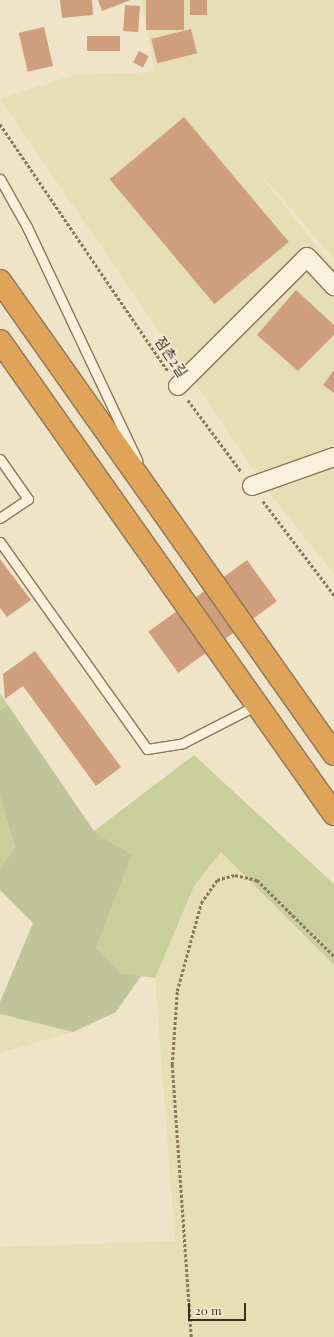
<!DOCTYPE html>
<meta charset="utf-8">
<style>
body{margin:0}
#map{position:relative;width:334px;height:1337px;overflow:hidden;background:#f0e4c8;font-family:"Playfair Display","Noto Sans KR",serif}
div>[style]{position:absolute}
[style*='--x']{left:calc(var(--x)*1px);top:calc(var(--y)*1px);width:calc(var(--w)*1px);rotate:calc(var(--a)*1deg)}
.farmland>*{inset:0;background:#e6deb5}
.green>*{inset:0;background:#c9cf9b}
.cemetery>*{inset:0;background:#bfc49a}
.building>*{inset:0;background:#cf9f7d;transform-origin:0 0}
.path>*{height:2.5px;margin-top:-1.25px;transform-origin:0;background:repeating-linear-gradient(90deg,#8d765c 0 3px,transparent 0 5px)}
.roads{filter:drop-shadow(1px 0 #8d765c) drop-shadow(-1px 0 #8d765c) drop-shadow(0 1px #8d765c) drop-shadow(0 -1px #8d765c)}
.service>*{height:9px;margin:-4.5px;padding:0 4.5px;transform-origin:4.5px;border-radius:4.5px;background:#faf1dc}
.minor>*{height:18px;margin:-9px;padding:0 9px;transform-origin:9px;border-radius:9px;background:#faf1dc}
.motorway>*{height:22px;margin:-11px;padding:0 11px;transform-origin:11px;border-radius:11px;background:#e0a458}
span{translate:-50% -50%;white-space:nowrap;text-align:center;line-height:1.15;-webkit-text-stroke:3px #f7eed8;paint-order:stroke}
.street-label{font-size:14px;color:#3d2e20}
.scale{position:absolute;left:188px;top:1303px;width:58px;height:18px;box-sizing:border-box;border:2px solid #3d2e20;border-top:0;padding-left:5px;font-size:12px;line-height:14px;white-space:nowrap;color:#3d2e20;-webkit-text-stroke:3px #f7eed8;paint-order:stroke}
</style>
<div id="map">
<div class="farmland">
<i style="clip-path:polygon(141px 0,334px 0,334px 259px,246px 157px,334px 268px,334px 574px,274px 499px,0 99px,74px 75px,155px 72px)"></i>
<i style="clip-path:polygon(221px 852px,334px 965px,334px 1337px,0 1337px,0 1247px,175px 1241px,155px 978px,194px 886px)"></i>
<i style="clip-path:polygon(0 1014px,73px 1032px,0 1053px)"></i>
</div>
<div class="green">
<i style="clip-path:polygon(0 693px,8px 705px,0 710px)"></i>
<i style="clip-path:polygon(194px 755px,334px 884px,334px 965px,221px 852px,194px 886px,155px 978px,122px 974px,96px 948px,132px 855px,94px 831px)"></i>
<i style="clip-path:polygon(0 797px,15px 847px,0 868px)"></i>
</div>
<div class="cemetery">
<i style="clip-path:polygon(8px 705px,94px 831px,132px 855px,96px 948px,122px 974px,141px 976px,116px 1012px,73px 1032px,0 1014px,0 1002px,33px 923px,0 890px,0 868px,15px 847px,0 797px,0 710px)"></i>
</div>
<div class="building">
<i style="clip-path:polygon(60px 0,92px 0,93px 15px,62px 18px)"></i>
<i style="clip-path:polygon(98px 0,131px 0,102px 11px)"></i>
<i style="left:146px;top:0;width:38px;height:30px"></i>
<i style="left:190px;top:0;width:17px;height:15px"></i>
<i style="left:125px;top:5px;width:15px;height:26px;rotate:4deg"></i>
<i style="left:44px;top:27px;width:40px;height:26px;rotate:77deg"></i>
<i style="left:191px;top:29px;width:25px;height:41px;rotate:76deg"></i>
<i style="left:87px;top:36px;width:33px;height:15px"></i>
<i style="left:139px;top:51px;width:11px;height:13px;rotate:27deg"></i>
<i style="left:184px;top:117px;width:163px;height:97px;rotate:50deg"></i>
<i style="clip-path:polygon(296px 290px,334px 325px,334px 335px,298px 371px,257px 335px)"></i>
<i style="clip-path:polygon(334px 370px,334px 393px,323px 385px)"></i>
<i style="clip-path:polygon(0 559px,31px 600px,7px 617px,0 608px)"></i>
<i style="left:247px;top:560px;width:51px;height:122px;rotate:54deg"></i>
<i style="clip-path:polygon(35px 651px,121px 767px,96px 786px,23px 686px,5px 699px,3px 674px)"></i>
</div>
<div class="path">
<i style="--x:0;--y:124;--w:299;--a:55.8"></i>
<i style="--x:188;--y:400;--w:89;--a:53.3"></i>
<i style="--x:263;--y:501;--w:118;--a:52.9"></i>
<i style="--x:191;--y:1337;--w:273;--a:-94"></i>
<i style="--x:172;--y:1065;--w:74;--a:-86.1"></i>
<i style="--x:177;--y:991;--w:91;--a:-74.7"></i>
<i style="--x:201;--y:903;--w:28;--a:-55"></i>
<i style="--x:217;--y:880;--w:19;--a:-16"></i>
<i style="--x:235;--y:875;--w:23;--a:13"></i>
<i style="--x:257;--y:880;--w:108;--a:44.6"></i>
</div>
<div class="roads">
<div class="service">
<i style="--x:0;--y:179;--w:55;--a:60.6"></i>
<i style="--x:27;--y:227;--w:258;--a:64.7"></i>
<i style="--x:0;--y:459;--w:49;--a:55"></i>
<i style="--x:28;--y:499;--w:34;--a:146"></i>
<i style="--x:0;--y:542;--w:254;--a:54.6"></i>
<i style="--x:147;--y:749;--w:36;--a:-9"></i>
<i style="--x:183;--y:743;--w:83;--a:-27.2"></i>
</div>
<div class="minor">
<i style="--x:178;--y:386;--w:182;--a:-45"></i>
<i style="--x:307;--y:257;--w:40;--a:47"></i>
<i style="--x:252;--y:486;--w:87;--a:-19.5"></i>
</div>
<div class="motorway">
<i style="--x:0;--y:281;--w:579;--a:54.77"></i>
<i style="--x:0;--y:341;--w:579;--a:54.77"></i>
</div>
</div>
<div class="street-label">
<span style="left:171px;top:357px;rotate:56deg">점촌2길</span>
</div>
<div class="scale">20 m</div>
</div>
